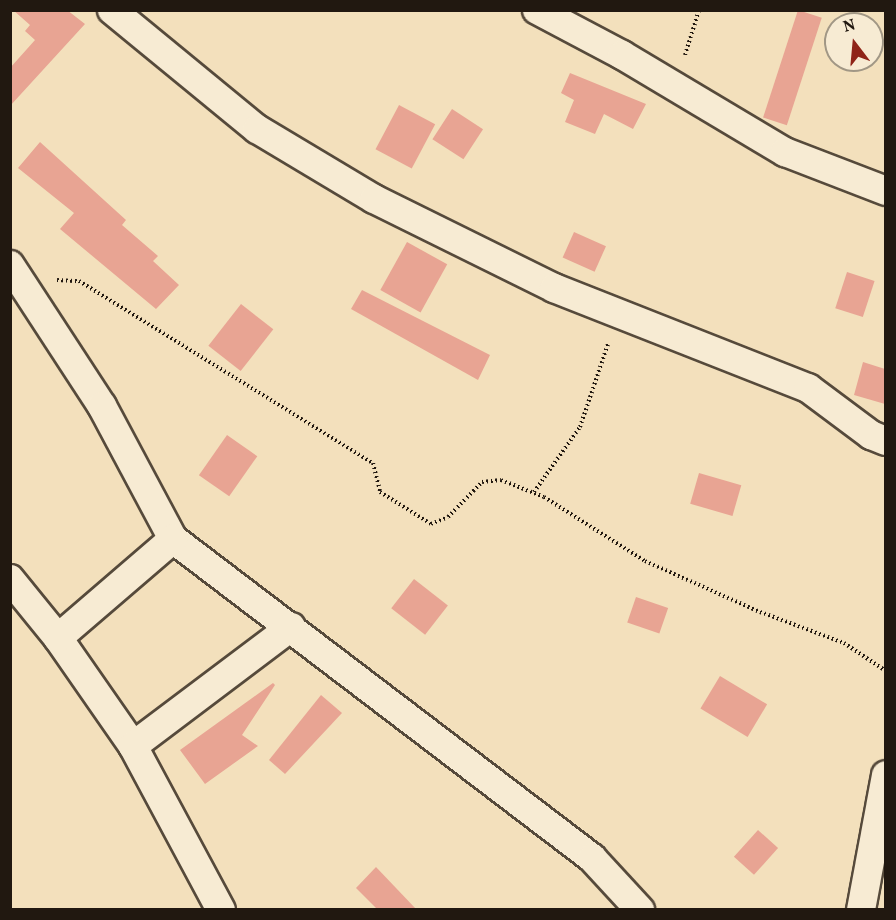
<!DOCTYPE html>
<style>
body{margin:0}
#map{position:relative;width:896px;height:920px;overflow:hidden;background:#f3e0bc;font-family:Vollkorn,serif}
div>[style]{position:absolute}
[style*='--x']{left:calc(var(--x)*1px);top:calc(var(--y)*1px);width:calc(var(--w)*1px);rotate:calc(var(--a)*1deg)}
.building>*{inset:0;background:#e8a493;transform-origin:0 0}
.path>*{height:4px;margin-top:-2px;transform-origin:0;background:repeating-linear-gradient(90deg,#211810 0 1.5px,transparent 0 4.5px)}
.roads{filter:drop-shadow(2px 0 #564a3b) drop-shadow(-2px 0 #564a3b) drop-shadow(0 2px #564a3b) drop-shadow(0 -2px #564a3b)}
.minor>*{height:28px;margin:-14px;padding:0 14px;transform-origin:14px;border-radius:14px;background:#f7ebd3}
span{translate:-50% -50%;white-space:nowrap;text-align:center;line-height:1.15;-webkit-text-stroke:5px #f7ebd3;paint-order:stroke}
.frame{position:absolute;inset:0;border:12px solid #211810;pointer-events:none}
.north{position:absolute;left:824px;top:12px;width:60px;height:60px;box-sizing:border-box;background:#f7ebd3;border:2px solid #a19785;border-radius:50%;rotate:344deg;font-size:16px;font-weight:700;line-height:24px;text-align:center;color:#211810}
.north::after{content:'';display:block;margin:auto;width:21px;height:27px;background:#8f2418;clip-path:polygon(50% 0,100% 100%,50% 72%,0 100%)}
</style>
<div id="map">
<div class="building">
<i style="clip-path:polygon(13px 10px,67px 10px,85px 24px,10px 106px,10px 68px,35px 40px,25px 31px,30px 25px)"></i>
<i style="left:798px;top:10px;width:25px;height:113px;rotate:18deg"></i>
<i style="clip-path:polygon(570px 73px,646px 104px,633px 129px,604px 114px,595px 134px,565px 122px,574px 100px,561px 93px)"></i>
<i style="left:399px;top:105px;width:41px;height:50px;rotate:28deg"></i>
<i style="left:452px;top:109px;width:37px;height:36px;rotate:33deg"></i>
<i style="clip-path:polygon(40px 142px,126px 220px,122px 225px,158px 256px,153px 261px,179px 285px,156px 309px,60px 229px,74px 213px,18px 168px)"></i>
<i style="left:574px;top:232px;width:35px;height:28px;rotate:24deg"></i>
<i style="left:407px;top:242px;width:46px;height:55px;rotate:29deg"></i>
<i style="left:847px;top:272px;width:29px;height:38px;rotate:18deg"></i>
<i style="clip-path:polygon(362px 290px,490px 355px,478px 380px,351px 309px)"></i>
<i style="left:241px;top:304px;width:41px;height:53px;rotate:38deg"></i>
<i style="clip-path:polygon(863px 362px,885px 369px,885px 404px,854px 395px)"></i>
<i style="left:227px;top:435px;width:37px;height:49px;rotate:35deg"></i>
<i style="left:699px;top:473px;width:44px;height:32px;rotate:16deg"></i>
<i style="left:414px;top:579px;width:43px;height:37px;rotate:38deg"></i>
<i style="left:636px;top:597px;width:34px;height:27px;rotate:19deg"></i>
<i style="left:720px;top:676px;width:55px;height:38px;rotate:31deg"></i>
<i style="clip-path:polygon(273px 683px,275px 685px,242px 735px,258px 746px,205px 784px,180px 750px)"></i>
<i style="clip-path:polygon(321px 695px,342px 713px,285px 774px,269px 760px)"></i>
<i style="left:758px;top:830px;width:27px;height:36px;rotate:42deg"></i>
<i style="clip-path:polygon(376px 867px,416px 909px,377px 909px,356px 888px)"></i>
</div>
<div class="path">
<i style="--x:685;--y:55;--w:47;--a:-72.7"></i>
<i style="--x:57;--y:280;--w:22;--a:3"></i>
<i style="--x:79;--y:281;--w:346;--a:31.8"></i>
<i style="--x:373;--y:463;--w:30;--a:76"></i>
<i style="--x:380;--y:492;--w:60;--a:32.1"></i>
<i style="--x:431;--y:524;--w:18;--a:-22"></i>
<i style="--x:448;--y:517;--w:49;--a:-45.8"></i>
<i style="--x:482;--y:482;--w:19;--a:-6"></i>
<i style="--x:501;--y:480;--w:46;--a:21.6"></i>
<i style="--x:544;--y:497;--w:120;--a:32.4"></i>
<i style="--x:645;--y:561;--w:126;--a:23.9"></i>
<i style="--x:760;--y:612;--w:90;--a:20.3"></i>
<i style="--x:844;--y:643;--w:50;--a:33.7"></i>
<i style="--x:534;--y:492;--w:80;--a:-54.7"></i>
<i style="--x:580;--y:427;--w:88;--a:-71.4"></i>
</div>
<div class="roads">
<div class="minor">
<i style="--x:112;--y:10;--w:188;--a:39.4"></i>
<i style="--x:257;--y:129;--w:136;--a:30.9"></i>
<i style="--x:374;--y:199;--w:201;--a:26.3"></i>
<i style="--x:554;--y:288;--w:273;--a:21.5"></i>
<i style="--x:808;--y:388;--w:79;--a:36.7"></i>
<i style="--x:871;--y:435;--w:16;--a:22"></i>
<i style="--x:537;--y:10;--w:96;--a:27.9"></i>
<i style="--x:622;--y:55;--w:190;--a:30.8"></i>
<i style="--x:785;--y:152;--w:108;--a:21.1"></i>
<i style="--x:10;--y:265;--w:168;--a:56.9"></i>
<i style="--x:102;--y:406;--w:151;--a:61.9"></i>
<i style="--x:173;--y:539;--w:527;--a:37.28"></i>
<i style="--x:592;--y:858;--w:71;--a:47.3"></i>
<i style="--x:10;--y:579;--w:76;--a:50.9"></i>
<i style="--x:58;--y:638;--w:131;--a:55.2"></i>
<i style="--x:133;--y:746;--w:186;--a:61.8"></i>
<i style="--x:58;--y:638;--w:152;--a:-40.7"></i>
<i style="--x:133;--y:746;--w:198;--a:-37"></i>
<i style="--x:861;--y:910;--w:137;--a:-79.5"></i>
</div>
</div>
<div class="frame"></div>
<div class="north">N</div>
</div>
